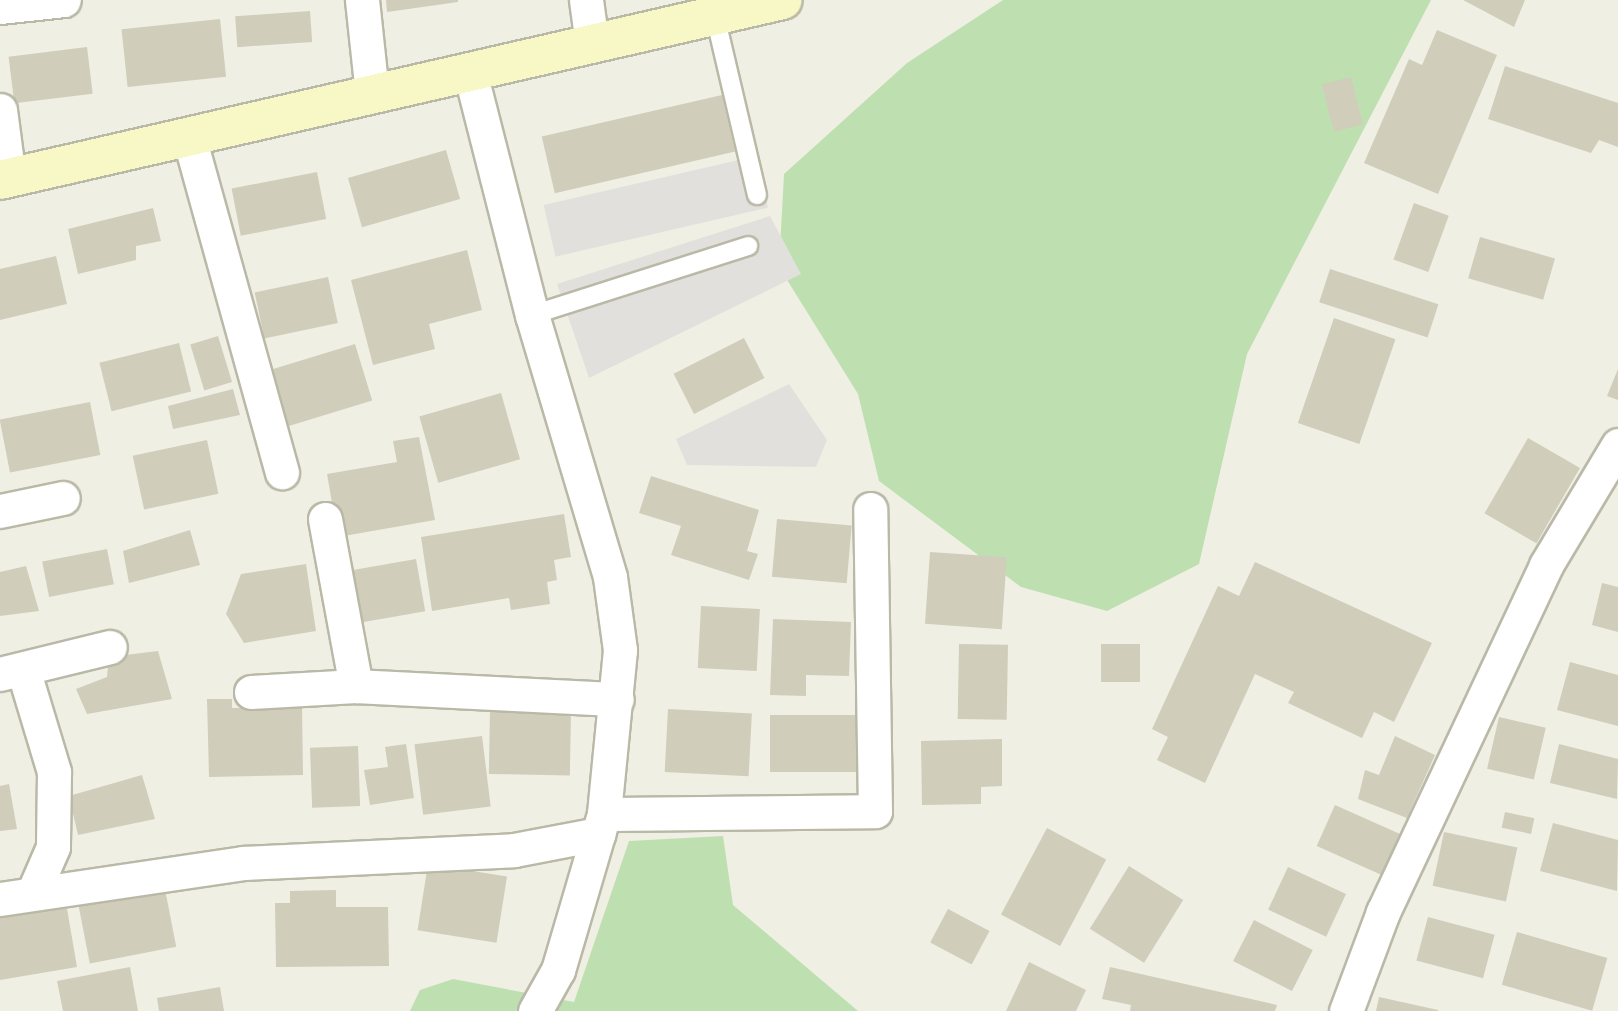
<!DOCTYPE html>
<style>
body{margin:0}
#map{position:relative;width:1618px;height:1011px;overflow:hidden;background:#f0efe4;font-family:"DM Sans",sans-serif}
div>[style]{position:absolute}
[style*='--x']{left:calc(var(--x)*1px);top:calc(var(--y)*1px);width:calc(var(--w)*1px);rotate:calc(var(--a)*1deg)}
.green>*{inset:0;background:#bee0b0}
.parking>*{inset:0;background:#e1e0dc;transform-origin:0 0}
.building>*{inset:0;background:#d0cdba;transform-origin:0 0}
.roads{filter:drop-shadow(2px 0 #bab9a7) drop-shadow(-2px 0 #bab9a7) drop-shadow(0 2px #bab9a7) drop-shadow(0 -2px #bab9a7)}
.lane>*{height:18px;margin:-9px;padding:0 9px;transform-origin:9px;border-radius:9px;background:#fff}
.street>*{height:33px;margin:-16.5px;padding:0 16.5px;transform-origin:16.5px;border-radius:16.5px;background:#fff}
.secondary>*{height:38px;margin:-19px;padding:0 19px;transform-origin:19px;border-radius:19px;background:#f7f8c5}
span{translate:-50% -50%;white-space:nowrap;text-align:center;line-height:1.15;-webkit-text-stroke:5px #fff;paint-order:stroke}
</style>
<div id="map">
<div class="green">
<i style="clip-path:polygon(1003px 0,1431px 0,1247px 354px,1199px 564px,1107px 611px,1021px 587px,879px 481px,858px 394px,779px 267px,784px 174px,907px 63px)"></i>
<i style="clip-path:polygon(723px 836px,733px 905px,858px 1011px,410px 1011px,420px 990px,453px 979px,574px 1002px,629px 841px)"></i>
</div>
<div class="parking">
<i style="left:756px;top:156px;width:53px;height:218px;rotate:77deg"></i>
<i style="clip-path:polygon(770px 216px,801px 274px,589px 378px,557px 284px)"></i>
<i style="clip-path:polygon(789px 384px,827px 440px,816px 467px,687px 465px,676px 439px)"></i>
</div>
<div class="building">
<i style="clip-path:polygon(386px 0,458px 0,458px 2px,387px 12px)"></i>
<i style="clip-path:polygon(1463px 0,1525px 0,1514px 27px)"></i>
<i style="left:310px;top:11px;width:31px;height:75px;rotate:86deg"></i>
<i style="left:220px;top:19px;width:58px;height:99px;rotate:84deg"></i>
<i style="clip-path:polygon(1437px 30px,1497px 55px,1438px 194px,1364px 163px,1409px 59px,1422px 65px)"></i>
<i style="left:87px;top:47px;width:47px;height:79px;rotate:83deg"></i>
<i style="clip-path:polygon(1505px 66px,1618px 103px,1618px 147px,1599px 140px,1591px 153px,1488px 119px)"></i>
<i style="left:1351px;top:77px;width:49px;height:30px;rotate:76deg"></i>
<i style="left:722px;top:95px;width:58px;height:185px;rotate:77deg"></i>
<i style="left:446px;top:150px;width:51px;height:102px;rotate:74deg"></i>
<i style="left:317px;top:172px;width:48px;height:87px;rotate:79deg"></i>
<i style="left:1414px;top:203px;width:37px;height:60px;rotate:20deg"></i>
<i style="clip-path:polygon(153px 208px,161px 241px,136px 246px,136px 260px,78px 274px,68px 229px)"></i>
<i style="left:1480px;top:237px;width:78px;height:43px;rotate:16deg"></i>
<i style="clip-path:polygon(467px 250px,482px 310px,429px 324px,435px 349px,373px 365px,351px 280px)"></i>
<i style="clip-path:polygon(56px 256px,67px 304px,0 320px,0 269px)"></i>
<i style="left:1330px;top:269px;width:114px;height:35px;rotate:18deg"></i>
<i style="left:328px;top:277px;width:47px;height:75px;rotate:78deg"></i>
<i style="left:1334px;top:318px;width:65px;height:111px;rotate:19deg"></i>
<i style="left:218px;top:336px;width:48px;height:29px;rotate:73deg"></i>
<i style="left:744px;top:338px;width:45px;height:79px;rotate:63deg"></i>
<i style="left:179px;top:343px;width:50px;height:82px;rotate:76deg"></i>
<i style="left:355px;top:344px;width:59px;height:88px;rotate:73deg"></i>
<i style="clip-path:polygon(1618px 369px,1618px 400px,1607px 396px)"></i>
<i style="clip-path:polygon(233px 389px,240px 415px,173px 429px,168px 406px)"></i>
<i style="left:501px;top:393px;width:69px;height:85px;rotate:74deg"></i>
<i style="left:90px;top:402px;width:54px;height:92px;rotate:79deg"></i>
<i style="clip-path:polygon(419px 437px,435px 520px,338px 537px,327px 474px,397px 462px,393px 441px)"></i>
<i style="left:1528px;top:438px;width:60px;height:87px;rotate:30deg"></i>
<i style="left:207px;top:440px;width:55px;height:76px;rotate:78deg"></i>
<i style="clip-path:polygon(651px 476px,759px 510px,747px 551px,758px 554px,749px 580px,671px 555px,681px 526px,639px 513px)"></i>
<i style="clip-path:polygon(564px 514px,571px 557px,554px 560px,557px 580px,547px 582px,550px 604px,511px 610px,509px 598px,432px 611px,421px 537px)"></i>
<i style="left:777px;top:519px;width:75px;height:58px;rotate:5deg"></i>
<i style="clip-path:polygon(190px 530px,200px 565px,129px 583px,123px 551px)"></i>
<i style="left:107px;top:549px;width:36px;height:66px;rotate:79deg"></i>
<i style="left:930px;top:552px;width:77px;height:72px;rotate:4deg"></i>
<i style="left:416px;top:559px;width:53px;height:71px;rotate:80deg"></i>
<i style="clip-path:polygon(1255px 562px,1432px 643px,1394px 722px,1374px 712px,1362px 738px,1288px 703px,1294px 692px,1255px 674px,1205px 783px,1157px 760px,1168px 737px,1152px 729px,1218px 586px,1239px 596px)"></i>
<i style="clip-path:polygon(306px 564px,316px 631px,244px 643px,226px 614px,241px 574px)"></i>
<i style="clip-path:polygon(26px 566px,39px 611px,0 616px,0 572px)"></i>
<i style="clip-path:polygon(1602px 583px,1618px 587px,1618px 632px,1592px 625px)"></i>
<i style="left:701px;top:606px;width:59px;height:62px;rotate:3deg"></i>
<i style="clip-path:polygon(773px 619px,851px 622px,849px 676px,806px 675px,806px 696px,770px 695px)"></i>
<i style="left:959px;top:644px;width:49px;height:75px;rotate:1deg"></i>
<i style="left:1101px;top:644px;width:39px;height:38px"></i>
<i style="clip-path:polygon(158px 651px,172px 699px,87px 714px,76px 689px,107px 677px,109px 657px)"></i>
<i style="clip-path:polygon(1570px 662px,1618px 675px,1618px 726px,1557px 710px)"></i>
<i style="clip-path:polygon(207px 699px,232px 699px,232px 708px,302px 707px,303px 775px,209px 777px)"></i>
<i style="left:490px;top:709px;width:81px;height:65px;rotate:1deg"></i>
<i style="left:668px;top:709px;width:84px;height:63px;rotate:3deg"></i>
<i style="left:770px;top:715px;width:87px;height:57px"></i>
<i style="left:1499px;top:717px;width:48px;height:53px;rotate:13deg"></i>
<i style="left:482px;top:736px;width:71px;height:68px;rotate:83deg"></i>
<i style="clip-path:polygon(1395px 736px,1435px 755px,1407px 818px,1358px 799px,1365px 770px,1379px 775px)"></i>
<i style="clip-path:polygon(1002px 739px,1002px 786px,981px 787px,981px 804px,922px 805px,921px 741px)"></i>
<i style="clip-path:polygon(406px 744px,414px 798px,370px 805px,364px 770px,388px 767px,385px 747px)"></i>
<i style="clip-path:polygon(1559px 744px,1618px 759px,1617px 799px,1550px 783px)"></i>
<i style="left:358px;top:746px;width:60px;height:48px;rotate:88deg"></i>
<i style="clip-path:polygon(142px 775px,155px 819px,78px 835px,69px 796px)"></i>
<i style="clip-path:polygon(9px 784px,17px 829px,0 831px,0 786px)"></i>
<i style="left:1335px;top:805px;width:73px;height:45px;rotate:24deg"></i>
<i style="left:1505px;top:812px;width:30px;height:16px;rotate:12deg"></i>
<i style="clip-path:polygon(1553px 823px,1618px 840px,1617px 891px,1540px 871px)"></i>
<i style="left:1047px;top:828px;width:67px;height:98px;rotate:28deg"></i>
<i style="left:1444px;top:832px;width:75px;height:55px;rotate:12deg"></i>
<i style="left:428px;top:864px;width:80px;height:67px;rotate:9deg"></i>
<i style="left:1129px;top:866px;width:64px;height:74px;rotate:32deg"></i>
<i style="left:1288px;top:867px;width:64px;height:47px;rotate:25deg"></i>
<i style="left:164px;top:884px;width:64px;height:88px;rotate:79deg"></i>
<i style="clip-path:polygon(336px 890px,336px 907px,388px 907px,389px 966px,276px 967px,275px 903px,290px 903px,290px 891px)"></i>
<i style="clip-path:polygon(66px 903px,77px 967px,0 980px,0 915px)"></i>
<i style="left:948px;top:909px;width:47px;height:38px;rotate:28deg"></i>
<i style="left:1428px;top:917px;width:69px;height:45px;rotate:15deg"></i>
<i style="left:1254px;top:920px;width:66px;height:46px;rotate:27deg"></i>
<i style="left:1517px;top:932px;width:94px;height:55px;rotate:16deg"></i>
<i style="clip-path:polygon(1029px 962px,1086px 990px,1076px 1011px,1006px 1011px)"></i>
<i style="clip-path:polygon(130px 967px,138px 1011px,63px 1011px,57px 981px)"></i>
<i style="clip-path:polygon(1110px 967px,1277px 1005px,1275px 1011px,1130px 1011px,1131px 1005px,1102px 999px)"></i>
<i style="clip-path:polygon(220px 987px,224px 1011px,159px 1011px,157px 998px)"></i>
<i style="clip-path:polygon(1379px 997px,1438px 1010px,1438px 1011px,1376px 1011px)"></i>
</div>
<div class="roads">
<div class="lane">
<i style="--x:715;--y:16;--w:184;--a:76.8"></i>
<i style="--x:532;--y:315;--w:227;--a:-17.7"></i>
</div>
<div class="street">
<i style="--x:362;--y:0;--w:95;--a:83.9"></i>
<i style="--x:586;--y:0;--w:44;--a:82.2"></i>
<i style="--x:0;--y:7;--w:64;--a:-6.2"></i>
<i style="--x:470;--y:72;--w:251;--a:75.7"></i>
<i style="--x:532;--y:315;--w:273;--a:73.4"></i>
<i style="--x:610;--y:577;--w:74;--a:82.2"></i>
<i style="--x:620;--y:650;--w:165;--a:95.6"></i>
<i style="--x:604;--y:814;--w:163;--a:106.4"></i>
<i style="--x:558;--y:970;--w:47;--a:119.3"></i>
<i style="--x:0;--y:110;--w:69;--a:82.5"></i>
<i style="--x:189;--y:137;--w:348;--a:74.5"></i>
<i style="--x:0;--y:511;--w:64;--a:-11.7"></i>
<i style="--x:325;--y:519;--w:170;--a:79.5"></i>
<i style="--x:23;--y:669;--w:108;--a:73.2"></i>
<i style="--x:54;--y:772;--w:75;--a:90.8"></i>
<i style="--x:53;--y:847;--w:50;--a:113.5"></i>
<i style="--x:0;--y:674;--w:113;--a:-13.8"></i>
<i style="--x:251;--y:692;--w:105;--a:-3.3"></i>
<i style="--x:356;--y:686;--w:261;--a:2.9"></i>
<i style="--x:604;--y:814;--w:271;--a:-0.6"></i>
<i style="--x:875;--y:811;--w:302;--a:-90.9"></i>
<i style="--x:0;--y:899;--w:246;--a:-8.4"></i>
<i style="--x:243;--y:863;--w:271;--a:-2.7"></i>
<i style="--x:514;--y:850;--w:86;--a:-10.8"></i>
<i style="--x:1346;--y:1011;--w:106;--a:-69.5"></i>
<i style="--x:1383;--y:912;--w:383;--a:-64.8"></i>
<i style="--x:1546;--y:565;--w:140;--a:-59"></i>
</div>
<div class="secondary">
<i style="--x:0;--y:180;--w:803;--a:-12.95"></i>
</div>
</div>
</div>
